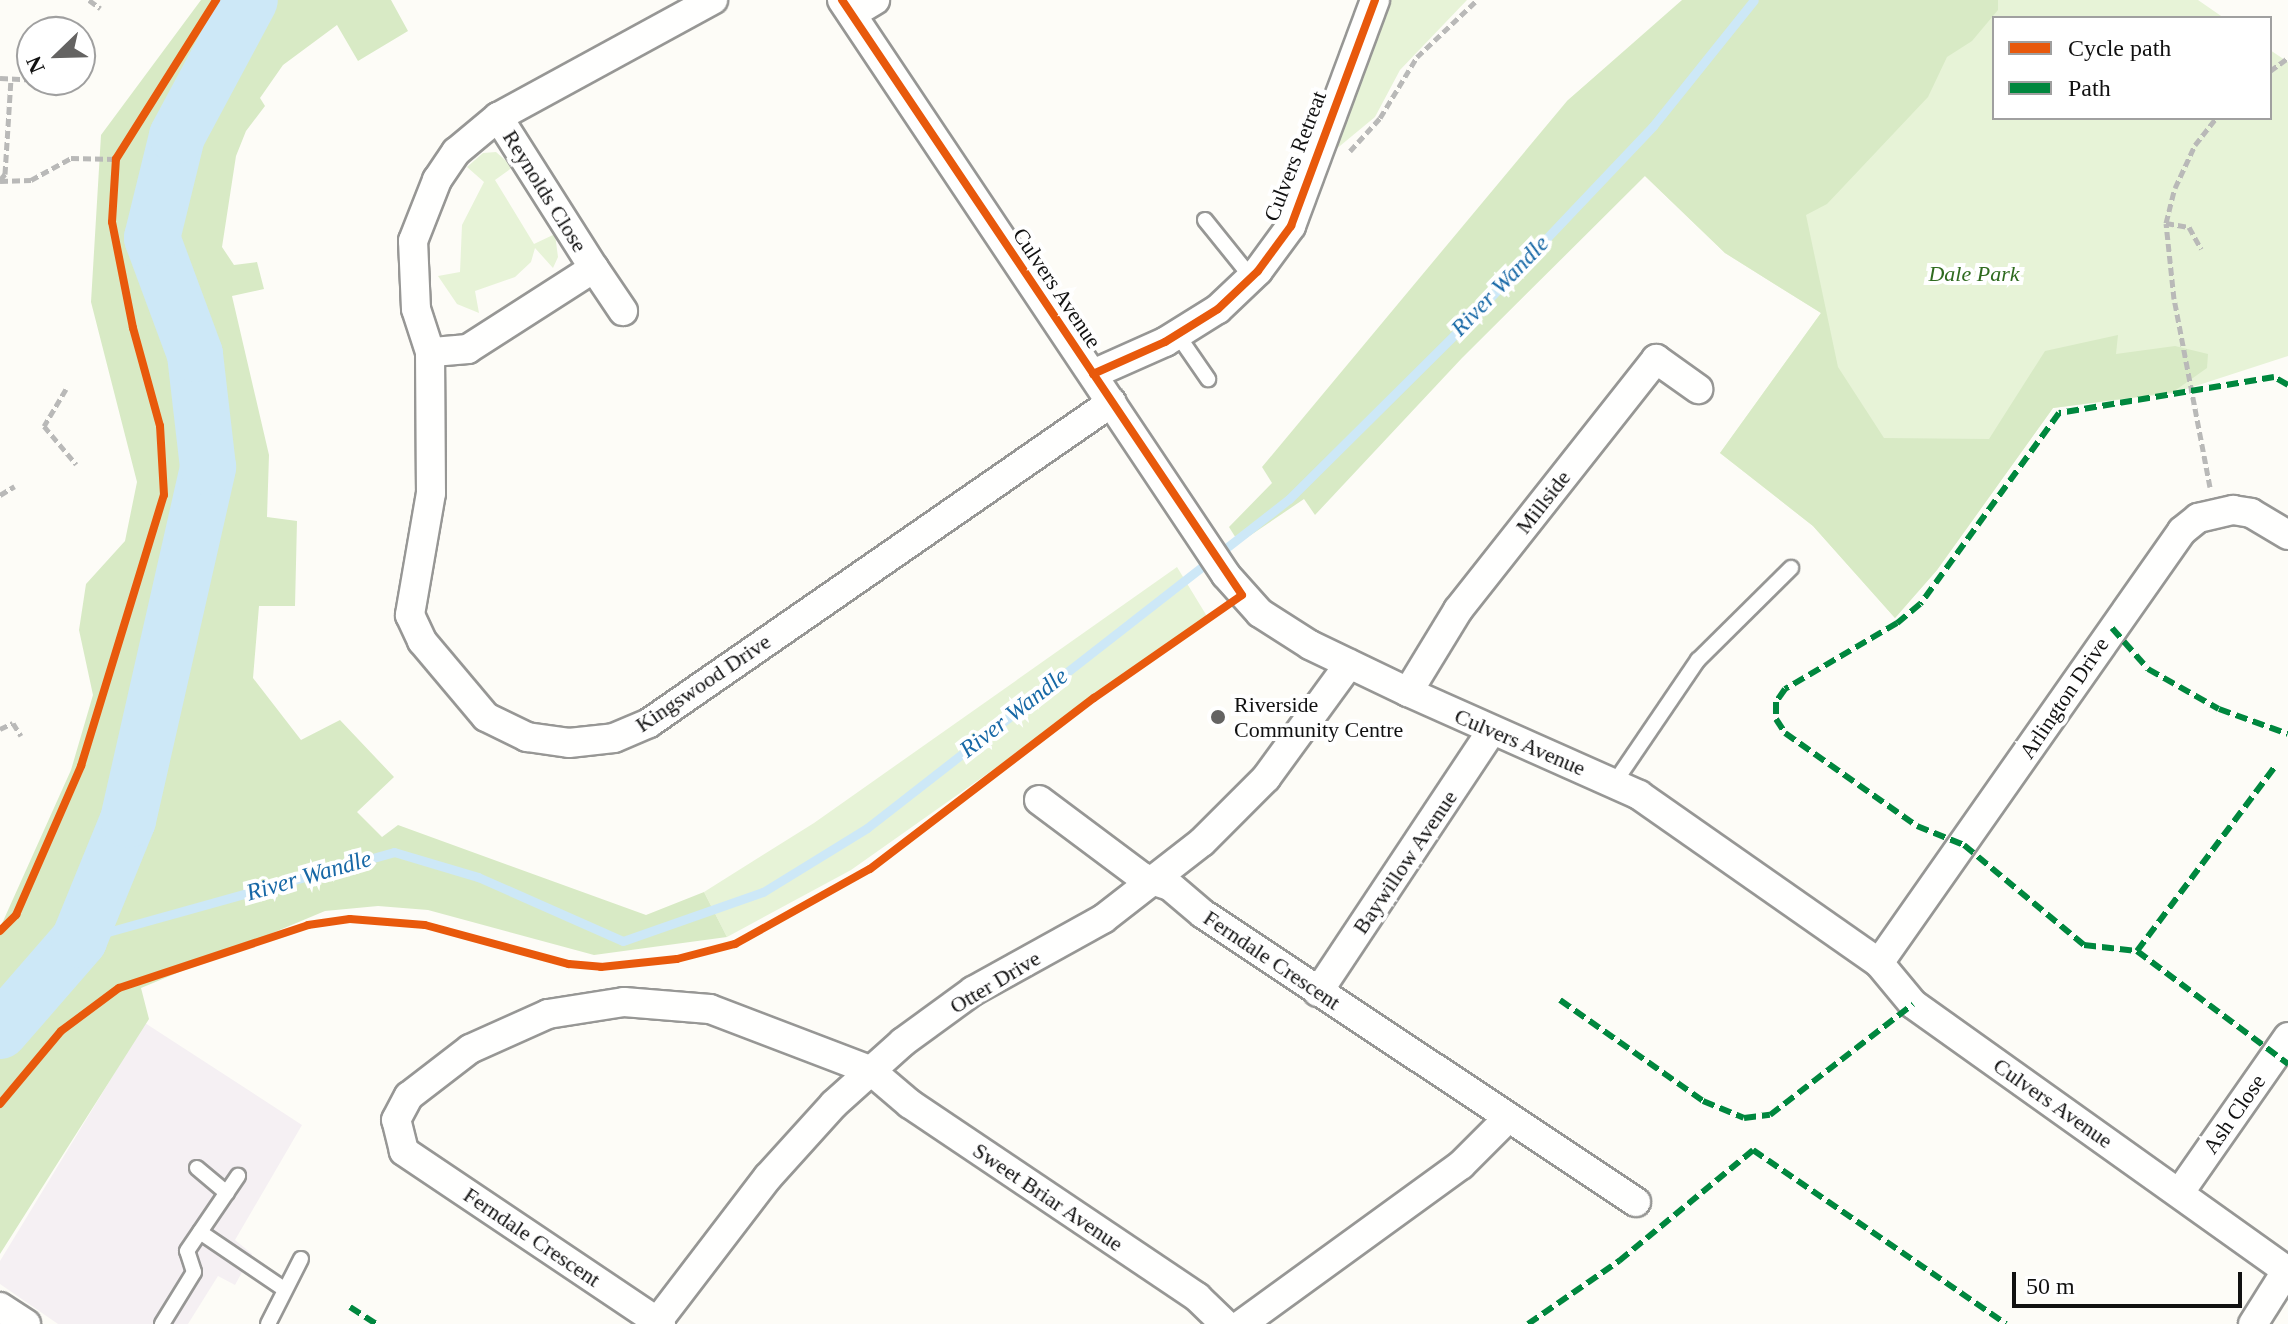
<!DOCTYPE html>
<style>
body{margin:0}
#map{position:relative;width:2288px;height:1324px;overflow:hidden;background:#fdfcf7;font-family:Georgia,serif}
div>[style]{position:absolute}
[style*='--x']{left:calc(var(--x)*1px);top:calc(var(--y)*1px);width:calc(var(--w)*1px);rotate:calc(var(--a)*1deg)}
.industrial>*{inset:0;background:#f5f0f3}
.green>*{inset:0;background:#e7f3d7}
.forest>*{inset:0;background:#d8eac5}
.stream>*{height:9px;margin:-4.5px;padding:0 4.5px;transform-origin:4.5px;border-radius:4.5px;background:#cde8f7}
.river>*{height:56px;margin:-28px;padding:0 28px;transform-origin:28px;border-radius:28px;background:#cde8f7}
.path>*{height:5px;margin-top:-2.5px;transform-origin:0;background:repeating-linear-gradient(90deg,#b9b9b8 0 8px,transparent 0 12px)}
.roads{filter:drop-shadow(2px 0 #979795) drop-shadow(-2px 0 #979795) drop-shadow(0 2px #979795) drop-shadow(0 -2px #979795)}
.service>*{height:14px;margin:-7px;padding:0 7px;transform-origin:7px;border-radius:7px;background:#fffffe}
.minor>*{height:28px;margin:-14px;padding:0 14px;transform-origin:14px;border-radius:14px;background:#fffffe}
.quiet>*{height:6px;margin-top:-3px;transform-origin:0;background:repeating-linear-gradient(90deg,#00873e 0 12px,transparent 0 18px)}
.cycleway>*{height:8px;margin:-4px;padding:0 4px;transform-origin:4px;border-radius:4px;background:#e8590c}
.dots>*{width:22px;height:22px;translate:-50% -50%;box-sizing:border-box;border:4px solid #fff;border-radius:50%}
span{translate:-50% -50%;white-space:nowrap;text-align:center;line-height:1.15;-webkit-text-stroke:8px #fff;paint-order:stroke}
.street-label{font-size:22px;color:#111}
.park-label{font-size:22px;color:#2f6b1f;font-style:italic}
.poi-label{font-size:22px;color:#111}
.left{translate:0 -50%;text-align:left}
.water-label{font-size:24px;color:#1768a6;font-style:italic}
.legend{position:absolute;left:1992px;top:16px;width:280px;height:104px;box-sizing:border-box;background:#fff;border:2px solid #a0a0a0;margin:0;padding:10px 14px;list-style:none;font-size:24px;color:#111}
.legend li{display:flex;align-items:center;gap:16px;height:40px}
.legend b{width:40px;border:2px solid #a0a0a0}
.north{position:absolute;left:16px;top:16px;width:80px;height:80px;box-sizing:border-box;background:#fff;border:2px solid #a0a0a0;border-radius:50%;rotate:247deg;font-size:22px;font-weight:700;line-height:32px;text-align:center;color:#111}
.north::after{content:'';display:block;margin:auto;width:28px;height:36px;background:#646362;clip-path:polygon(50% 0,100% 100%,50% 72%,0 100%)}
.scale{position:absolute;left:2012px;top:1272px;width:230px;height:36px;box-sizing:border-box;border:4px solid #111;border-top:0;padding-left:10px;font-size:24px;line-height:28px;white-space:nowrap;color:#111;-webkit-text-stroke:6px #fff;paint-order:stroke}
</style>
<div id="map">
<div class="industrial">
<i style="clip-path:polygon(145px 1023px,302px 1125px,235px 1240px,252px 1254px,235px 1285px,218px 1276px,188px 1324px,58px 1324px,0 1284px,0 1261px)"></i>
</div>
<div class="green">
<i style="clip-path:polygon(1381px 0,1467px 0,1400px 70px,1375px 117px,1329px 155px)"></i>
<i style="clip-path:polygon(1684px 0,2198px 0,2224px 18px,1994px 18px,1994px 118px,2270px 118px,2270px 50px,2288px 62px,2288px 356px,2174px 393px,2053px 408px,1937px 570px,1895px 618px,1813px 526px,1720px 453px,1821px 313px,1725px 253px,1567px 101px)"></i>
<i style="clip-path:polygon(496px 152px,513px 167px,495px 180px,534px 244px,555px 234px,558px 257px,553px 268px,535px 248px,531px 262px,515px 277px,475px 291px,479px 313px,457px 304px,438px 276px,460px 272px,462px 225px,484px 182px,467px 167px,483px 153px)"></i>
<i style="clip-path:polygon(1177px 567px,1208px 618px,851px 870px,727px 937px,704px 892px,814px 823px)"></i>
</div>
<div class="forest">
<i style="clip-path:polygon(201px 0,391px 0,408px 31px,358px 61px,337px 25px,283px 65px,260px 98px,265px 106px,246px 131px,236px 156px,222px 247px,234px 265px,257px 262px,264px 289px,232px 296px,269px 455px,267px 517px,297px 521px,295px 606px,259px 606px,253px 678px,301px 740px,340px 720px,394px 777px,357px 812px,382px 837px,398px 825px,646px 915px,704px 892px,727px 937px,594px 955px,428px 910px,378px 906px,325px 911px,141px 988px,149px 1019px,0 1254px,0 928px,71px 770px,93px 695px,79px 630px,86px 584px,125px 541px,137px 482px,91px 302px,101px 135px)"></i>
<i style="clip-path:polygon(1682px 0,1998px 0,1998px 10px,1972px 41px,1947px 57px,1928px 97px,1827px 204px,1806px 215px,1838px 367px,1884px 438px,1989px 439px,2045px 351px,2118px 335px,2116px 354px,2175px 346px,2208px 354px,2207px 368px,2173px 392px,2053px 408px,1937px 570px,1895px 618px,1813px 526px,1720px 453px,1821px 313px,1725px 253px,1645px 176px,1462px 358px,1315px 515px,1304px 499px,1239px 543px,1229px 527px,1272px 483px,1262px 467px,1567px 101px)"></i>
</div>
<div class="stream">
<i style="--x:79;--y:940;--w:327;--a:-15.6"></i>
<i style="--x:394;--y:852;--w:88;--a:16.6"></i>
<i style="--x:478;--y:877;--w:158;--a:23.8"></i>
<i style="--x:623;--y:941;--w:148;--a:-19.3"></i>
<i style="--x:763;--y:892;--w:122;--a:-31.6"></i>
<i style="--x:867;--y:828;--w:535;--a:-37.94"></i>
<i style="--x:1289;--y:499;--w:252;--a:-44.8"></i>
<i style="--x:1468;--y:321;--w:269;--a:-46.5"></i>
<i style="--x:1653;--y:126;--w:161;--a:-51.3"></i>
</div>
<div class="river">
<i style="--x:0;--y:1031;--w:121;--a:-49"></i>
<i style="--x:79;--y:940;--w:130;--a:-67.8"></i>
<i style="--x:128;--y:820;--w:362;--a:-77.2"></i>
<i style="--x:208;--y:467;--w:114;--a:-96.6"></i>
<i style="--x:195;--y:354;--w:124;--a:-110.3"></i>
<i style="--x:152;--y:238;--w:105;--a:-76.2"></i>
<i style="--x:177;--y:136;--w:154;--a:-61.8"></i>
</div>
<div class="path">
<i style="--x:89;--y:0;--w:14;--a:36"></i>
<i style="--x:2270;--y:71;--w:22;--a:-36"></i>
<i style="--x:0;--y:78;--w:40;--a:2.9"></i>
<i style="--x:1350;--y:151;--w:45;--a:-47.7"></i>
<i style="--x:1380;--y:118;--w:71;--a:-58.8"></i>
<i style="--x:1417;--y:57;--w:83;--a:-43.5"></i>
<i style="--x:0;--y:180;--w:8;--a:-50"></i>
<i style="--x:5;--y:174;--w:95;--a:-86.4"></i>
<i style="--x:0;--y:181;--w:31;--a:-2"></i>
<i style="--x:31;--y:180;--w:46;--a:-28.8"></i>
<i style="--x:71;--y:158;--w:45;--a:1.3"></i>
<i style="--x:2166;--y:223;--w:23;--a:10"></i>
<i style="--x:2189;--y:227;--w:25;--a:61"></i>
<i style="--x:66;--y:389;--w:43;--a:120.7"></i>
<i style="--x:44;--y:426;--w:50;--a:49.9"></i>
<i style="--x:2210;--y:487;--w:191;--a:-100.8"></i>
<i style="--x:2174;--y:299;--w:76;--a:-96"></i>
<i style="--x:2166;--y:223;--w:36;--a:-76"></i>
<i style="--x:2175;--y:188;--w:47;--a:-65.1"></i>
<i style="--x:2195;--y:145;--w:34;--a:-52"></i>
<i style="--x:0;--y:495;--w:17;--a:-31"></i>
<i style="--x:0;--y:729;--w:14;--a:-25"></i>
<i style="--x:13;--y:723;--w:15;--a:58"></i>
</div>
<div class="roads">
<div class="service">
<i style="--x:1205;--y:220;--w:73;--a:51.1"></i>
<i style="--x:1177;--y:334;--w:55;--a:55.4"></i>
<i style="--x:1615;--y:782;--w:148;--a:-55.8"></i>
<i style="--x:1698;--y:660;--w:131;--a:-44.7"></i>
<i style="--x:197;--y:1168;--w:39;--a:40"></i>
<i style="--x:200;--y:1232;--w:102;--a:34.2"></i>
<i style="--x:162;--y:1324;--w:61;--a:-58.4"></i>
<i style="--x:194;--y:1272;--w:22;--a:-108"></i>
<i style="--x:187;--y:1251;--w:91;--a:-55.8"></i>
<i style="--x:268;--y:1324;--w:73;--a:-63.1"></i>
</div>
<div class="minor">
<i style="--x:842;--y:0;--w:691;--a:56.26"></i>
<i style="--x:1226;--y:575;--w:51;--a:48.2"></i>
<i style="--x:1260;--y:613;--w:59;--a:32.6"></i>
<i style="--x:1310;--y:645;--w:109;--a:25.6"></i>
<i style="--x:1408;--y:692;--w:253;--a:24"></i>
<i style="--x:1639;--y:795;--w:293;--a:35"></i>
<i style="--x:1879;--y:963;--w:53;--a:50.3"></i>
<i style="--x:1913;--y:1004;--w:460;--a:35.5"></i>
<i style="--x:852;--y:14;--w:27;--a:-31"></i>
<i style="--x:498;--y:117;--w:179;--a:57.6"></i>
<i style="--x:594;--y:268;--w:150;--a:147.3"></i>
<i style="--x:468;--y:349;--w:38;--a:175"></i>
<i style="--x:430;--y:352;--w:45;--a:-108"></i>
<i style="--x:416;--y:309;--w:68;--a:-92.5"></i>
<i style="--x:413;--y:241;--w:66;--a:-68.5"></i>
<i style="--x:437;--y:180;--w:34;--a:-56"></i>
<i style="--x:456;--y:152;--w:55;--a:-39.8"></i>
<i style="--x:498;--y:117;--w:245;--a:-28.6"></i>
<i style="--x:594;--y:268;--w:52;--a:56"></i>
<i style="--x:430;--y:352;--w:141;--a:89.6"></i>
<i style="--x:431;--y:493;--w:124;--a:99.8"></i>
<i style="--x:410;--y:615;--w:29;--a:65"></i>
<i style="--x:422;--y:641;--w:99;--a:49.9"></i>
<i style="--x:486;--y:717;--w:46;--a:26"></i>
<i style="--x:527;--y:737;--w:42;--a:8.1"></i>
<i style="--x:569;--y:743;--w:45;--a:-6.3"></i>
<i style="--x:614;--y:738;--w:38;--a:-23"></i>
<i style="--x:649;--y:723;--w:563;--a:-34.73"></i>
<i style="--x:1093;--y:374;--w:79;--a:-24"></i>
<i style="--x:1165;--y:342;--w:62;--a:-31.9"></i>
<i style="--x:1218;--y:309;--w:55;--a:-43.5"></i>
<i style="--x:1258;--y:271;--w:56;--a:-53.7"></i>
<i style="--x:1291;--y:226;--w:241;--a:-69.6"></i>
<i style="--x:1408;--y:692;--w:96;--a:-58.6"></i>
<i style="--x:1458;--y:610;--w:320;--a:-51.7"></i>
<i style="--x:1656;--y:359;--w:52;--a:35.5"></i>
<i style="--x:1039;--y:800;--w:129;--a:36.8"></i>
<i style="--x:1142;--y:877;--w:29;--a:18"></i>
<i style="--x:1170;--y:886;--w:43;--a:40.3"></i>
<i style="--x:1203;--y:914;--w:520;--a:33.63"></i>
<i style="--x:1879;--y:963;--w:528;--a:-54.95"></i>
<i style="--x:2182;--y:531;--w:21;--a:-39"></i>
<i style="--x:2198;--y:518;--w:36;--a:-13"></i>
<i style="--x:2233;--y:510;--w:18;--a:9"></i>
<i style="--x:2251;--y:513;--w:43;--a:30.7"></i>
<i style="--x:1318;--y:992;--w:312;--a:-56.4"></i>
<i style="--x:2180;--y:1192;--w:189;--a:-55.1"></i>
<i style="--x:0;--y:1307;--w:31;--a:33"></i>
<i style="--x:657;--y:1322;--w:183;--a:-52.6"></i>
<i style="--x:768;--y:1177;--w:98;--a:-47.9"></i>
<i style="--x:834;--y:1104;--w:93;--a:-41.9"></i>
<i style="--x:903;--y:1042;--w:87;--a:-36.1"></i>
<i style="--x:973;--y:991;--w:149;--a:-29"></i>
<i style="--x:1103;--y:919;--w:125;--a:-37.9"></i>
<i style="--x:1202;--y:842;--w:91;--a:-45"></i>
<i style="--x:1266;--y:778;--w:141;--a:-53.9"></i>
<i style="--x:661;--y:1324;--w:310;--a:-146.1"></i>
<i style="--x:404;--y:1151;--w:32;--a:-104"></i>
<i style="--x:396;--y:1120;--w:27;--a:-62"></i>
<i style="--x:409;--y:1096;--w:77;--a:-37.6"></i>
<i style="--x:470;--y:1049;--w:85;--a:-24.2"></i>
<i style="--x:548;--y:1014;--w:77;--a:-9"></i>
<i style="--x:624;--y:1002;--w:86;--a:4.7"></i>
<i style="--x:710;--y:1009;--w:171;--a:20.9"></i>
<i style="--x:870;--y:1070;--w:52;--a:40.4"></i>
<i style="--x:910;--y:1104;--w:346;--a:33.9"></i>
<i style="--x:1197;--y:1297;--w:39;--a:44"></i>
<i style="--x:1242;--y:1324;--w:271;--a:-36"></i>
<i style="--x:1461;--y:1165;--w:65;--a:-45"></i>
<i style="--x:2253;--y:1324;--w:64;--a:-57.8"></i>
</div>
</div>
<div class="quiet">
<i style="--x:2288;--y:385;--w:16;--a:-150"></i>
<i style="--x:2274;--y:377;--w:218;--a:170.5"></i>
<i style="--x:2059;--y:413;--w:236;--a:126"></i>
<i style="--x:1920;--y:604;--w:30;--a:140"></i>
<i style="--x:1897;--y:623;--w:130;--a:149.5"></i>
<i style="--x:1785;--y:689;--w:16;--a:125"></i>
<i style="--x:1776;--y:702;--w:17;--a:90"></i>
<i style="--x:1776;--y:719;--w:17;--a:57"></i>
<i style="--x:1785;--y:733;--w:161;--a:35.2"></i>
<i style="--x:1917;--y:826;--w:51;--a:22"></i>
<i style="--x:1964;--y:845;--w:156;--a:39.8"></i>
<i style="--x:2084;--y:945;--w:53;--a:6.5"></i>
<i style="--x:2137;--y:951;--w:189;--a:36.8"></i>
<i style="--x:2112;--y:628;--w:55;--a:48.7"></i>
<i style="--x:2148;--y:669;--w:81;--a:29.4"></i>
<i style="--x:2219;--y:709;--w:73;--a:19.9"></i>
<i style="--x:2137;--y:951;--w:229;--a:-53.2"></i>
<i style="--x:1560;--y:1000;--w:175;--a:35.2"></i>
<i style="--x:1703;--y:1101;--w:44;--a:22.5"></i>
<i style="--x:1744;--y:1118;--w:26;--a:-7"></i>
<i style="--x:1770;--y:1115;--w:181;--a:-37.8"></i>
<i style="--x:350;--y:1307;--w:31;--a:33"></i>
<i style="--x:1528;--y:1324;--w:111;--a:-34.7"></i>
<i style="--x:1619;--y:1261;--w:174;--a:-39.6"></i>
<i style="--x:1753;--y:1150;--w:307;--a:34.5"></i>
</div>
<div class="cycleway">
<i style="--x:1093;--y:374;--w:79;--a:-24"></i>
<i style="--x:1165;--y:342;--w:62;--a:-31.9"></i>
<i style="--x:1218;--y:309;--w:55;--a:-43.5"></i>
<i style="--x:1258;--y:271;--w:56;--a:-53.7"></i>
<i style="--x:1291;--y:226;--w:241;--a:-69.6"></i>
<i style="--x:0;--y:931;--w:23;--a:-45"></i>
<i style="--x:16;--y:915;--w:163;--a:-66.4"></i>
<i style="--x:81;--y:766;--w:283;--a:-73"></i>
<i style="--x:164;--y:495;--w:69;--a:-93.3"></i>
<i style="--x:160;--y:426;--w:102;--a:-105.4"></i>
<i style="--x:133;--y:328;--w:108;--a:-101.2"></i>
<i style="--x:112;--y:222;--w:63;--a:-86.4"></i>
<i style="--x:116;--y:159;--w:188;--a:-57.8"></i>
<i style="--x:0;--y:1104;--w:95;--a:-50.1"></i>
<i style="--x:61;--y:1031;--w:72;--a:-36.6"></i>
<i style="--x:119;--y:988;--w:199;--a:-18.4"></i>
<i style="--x:308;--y:925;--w:42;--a:-8.1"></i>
<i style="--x:350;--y:919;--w:75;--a:4.6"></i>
<i style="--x:425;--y:925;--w:149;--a:15.2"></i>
<i style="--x:569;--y:964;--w:32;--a:5"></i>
<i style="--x:601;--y:967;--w:76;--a:-6"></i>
<i style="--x:677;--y:959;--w:60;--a:-14.5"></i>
<i style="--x:735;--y:944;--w:154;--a:-29.1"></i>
<i style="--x:870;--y:869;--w:282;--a:-37.4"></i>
<i style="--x:1094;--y:698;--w:180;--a:-34.8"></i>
<i style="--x:1242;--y:595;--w:717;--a:-123.91"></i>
</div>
<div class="dots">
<i style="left:1218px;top:717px;background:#646362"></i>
</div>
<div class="street-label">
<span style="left:1295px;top:156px;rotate:-69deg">Culvers Retreat</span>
<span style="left:545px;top:191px;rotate:58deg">Reynolds Close</span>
<span style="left:1057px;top:288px;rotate:56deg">Culvers Avenue</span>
<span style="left:1543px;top:502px;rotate:-52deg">Millside</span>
<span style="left:703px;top:683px;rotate:-34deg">Kingswood Drive</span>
<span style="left:2064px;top:698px;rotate:-56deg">Arlington Drive</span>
<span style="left:1520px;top:742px;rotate:23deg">Culvers Avenue</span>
<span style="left:1405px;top:862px;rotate:-56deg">Baywillow Avenue</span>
<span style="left:1272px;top:960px;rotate:34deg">Ferndale Crescent</span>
<span style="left:995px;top:982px;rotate:-31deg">Otter Drive</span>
<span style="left:2053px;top:1103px;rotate:35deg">Culvers Avenue</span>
<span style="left:2234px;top:1114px;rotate:-55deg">Ash Close</span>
<span style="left:1048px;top:1197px;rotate:34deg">Sweet Briar Avenue</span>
<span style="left:532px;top:1237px;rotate:34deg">Ferndale Crescent</span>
</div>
<div class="park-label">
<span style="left:1974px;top:274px">Dale Park</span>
</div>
<div class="poi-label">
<span class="left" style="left:1234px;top:717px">Riverside<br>Community Centre</span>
</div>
<div class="water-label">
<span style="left:1500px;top:286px;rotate:-46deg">River Wandle</span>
<span style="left:1014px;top:713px;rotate:-38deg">River Wandle</span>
<span style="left:309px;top:876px;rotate:-16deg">River Wandle</span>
</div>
<ul class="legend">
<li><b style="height:10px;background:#e8590c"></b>Cycle path</li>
<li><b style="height:10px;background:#00873e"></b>Path</li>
</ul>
<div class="north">N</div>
<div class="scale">50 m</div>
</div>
